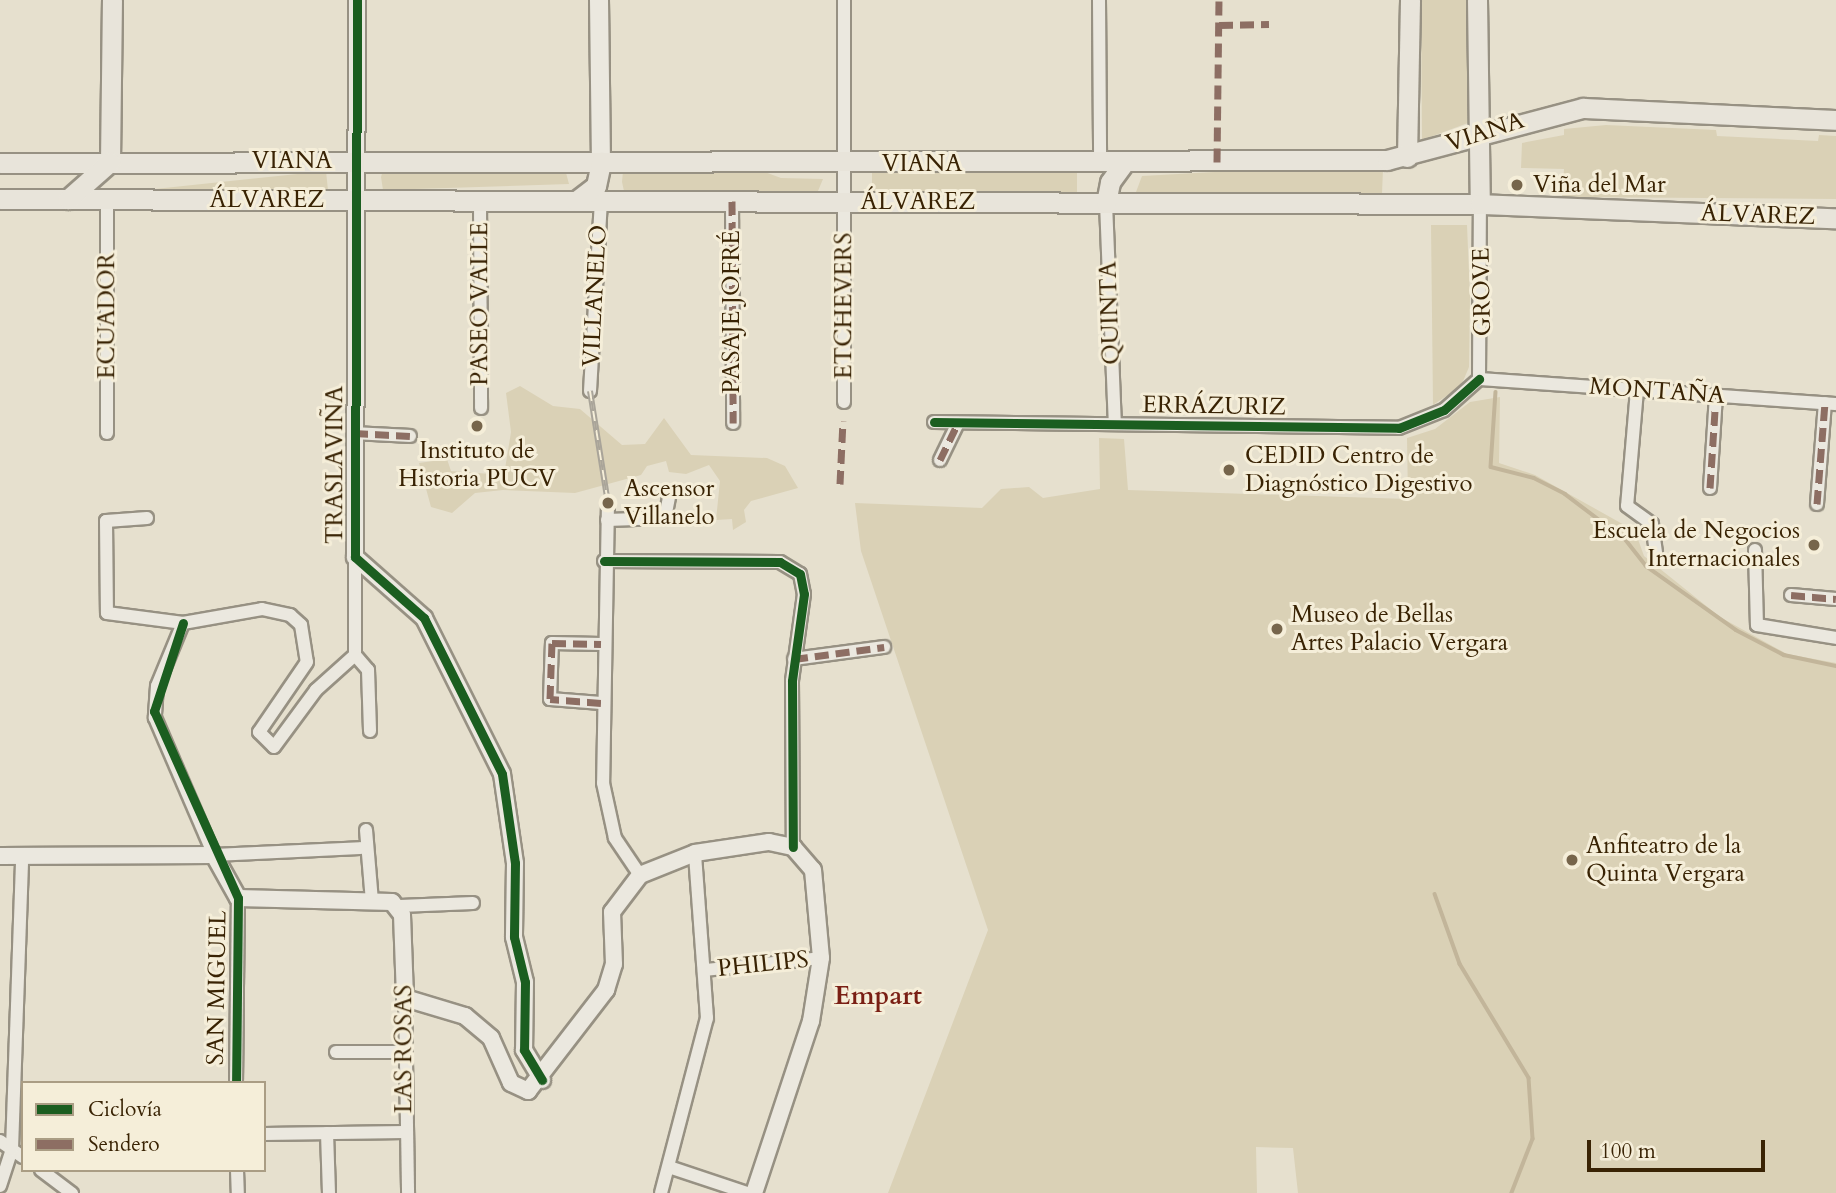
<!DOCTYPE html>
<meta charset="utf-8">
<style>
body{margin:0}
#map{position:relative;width:1836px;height:1193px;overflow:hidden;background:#e6e0ce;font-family:Cardo,serif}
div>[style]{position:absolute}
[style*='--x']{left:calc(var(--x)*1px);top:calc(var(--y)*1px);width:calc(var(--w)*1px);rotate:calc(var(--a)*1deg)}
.green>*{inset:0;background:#dad1b6;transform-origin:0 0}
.stream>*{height:3.5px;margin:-1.75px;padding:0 1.75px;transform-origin:1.75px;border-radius:1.75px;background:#c2b59a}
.roads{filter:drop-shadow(2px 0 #979183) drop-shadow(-2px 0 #979183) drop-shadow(0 2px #979183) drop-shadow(0 -2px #979183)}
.minor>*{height:12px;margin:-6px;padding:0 6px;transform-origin:6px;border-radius:6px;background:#ebe8df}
.tertiary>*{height:16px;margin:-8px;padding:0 8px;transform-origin:8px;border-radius:8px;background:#ebe8df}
.secondary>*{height:18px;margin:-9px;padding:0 9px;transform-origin:9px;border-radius:9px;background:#ebe8df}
.primary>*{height:19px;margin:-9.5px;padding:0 9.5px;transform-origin:9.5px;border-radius:9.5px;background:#e8e4da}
.rail>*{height:6px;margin-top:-3px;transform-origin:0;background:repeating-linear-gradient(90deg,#f5eed9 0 10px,#a9a499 0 20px);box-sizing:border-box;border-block:2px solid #a9a499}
.quiet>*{height:7px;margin-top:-3.5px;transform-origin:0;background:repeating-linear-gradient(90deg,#8d6e63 0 14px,transparent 0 21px)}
.cycleway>*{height:9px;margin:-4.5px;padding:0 4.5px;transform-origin:4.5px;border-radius:4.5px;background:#1b5e20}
.dots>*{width:19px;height:19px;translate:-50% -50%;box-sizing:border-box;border:4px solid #f5eed9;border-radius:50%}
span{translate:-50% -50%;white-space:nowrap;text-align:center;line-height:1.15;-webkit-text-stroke:6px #f5eed9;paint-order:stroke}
.street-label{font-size:24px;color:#392304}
.poi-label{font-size:24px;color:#392304}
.left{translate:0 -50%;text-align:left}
.right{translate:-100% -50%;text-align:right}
.neighbourhood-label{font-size:26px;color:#7a1f14;font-weight:700}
.legend{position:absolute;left:21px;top:1081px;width:245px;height:91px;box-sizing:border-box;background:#f5eed9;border:2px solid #aa9d84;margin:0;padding:9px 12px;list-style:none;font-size:21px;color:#392304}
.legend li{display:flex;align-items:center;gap:14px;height:35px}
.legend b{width:35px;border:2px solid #aa9d84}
.scale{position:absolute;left:1587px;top:1140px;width:178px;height:32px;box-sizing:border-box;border:4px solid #392304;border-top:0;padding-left:9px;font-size:21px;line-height:24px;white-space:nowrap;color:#392304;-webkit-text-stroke:5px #f5eed9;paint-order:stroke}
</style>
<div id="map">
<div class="green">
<i style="clip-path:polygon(1421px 0,1469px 0,1468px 123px,1422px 140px)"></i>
<i style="clip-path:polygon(1606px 125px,1716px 130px,1717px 136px,1818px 141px,1819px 135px,1836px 136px,1836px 199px,1562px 197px,1564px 169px,1521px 168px,1522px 143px,1564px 135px,1564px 129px)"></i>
<i style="clip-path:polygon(565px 169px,569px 184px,383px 190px,381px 177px,383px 170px)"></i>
<i style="clip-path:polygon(1268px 169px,1383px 169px,1382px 194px,1136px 192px,1142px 176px)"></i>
<i style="clip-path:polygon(759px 170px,781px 178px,823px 179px,818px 191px,624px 191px,622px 182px,623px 171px)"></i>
<i style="left:326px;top:171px;width:20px;height:172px;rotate:84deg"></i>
<i style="left:872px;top:172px;width:205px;height:20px"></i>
<i style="clip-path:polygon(1431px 225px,1467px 225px,1470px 296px,1469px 367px,1461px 386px,1433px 405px)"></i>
<i style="clip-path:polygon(520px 386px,553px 406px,580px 409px,622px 445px,645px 444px,664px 418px,691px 455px,767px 458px,785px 466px,798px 488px,751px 501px,744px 510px,746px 522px,733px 530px,732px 519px,716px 520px,720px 481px,709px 465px,686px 474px,669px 472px,666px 461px,647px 466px,641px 475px,575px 493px,503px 490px,475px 493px,452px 513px,431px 507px,419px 463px,447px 459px,451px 471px,504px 475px,511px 432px,506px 393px)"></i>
<i style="clip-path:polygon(1500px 397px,1499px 463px,1535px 475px,1635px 531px,1644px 556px,1720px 617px,1787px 654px,1836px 663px,1836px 1193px,1298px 1193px,1293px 1148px,1256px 1147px,1257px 1193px,888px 1193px,988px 930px,861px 551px,855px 503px,982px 508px,1001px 489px,1029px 487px,1043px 498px,1100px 489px,1099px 438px,1124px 439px,1128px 490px,1408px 499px,1407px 438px,1435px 429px,1470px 402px)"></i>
</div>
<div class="stream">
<i style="--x:1496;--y:392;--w:75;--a:93.8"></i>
<i style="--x:1491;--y:467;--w:44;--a:14.3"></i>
<i style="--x:1534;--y:478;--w:35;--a:27"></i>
<i style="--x:1565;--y:494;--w:76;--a:37"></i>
<i style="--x:1626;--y:540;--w:33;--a:52"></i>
<i style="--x:1646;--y:566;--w:110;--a:35.4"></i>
<i style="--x:1736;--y:630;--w:54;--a:27.5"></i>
<i style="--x:1784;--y:655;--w:53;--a:11.9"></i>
<i style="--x:1435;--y:894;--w:74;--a:70.3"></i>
<i style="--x:1460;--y:964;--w:133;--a:58.8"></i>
<i style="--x:1529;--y:1078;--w:61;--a:86.2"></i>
<i style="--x:1533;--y:1139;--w:58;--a:111.3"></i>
</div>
<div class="roads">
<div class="minor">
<i style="--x:844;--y:0;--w:402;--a:90"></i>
<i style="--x:1099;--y:0;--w:163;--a:89.6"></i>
<i style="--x:480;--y:201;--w:207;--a:89.7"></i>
<i style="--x:732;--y:201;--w:222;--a:89.7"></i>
<i style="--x:1106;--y:203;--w:221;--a:87.7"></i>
<i style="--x:1479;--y:379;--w:358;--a:4"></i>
<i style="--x:1479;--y:379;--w:175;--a:-89.7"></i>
<i style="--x:1637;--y:390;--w:116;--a:94.9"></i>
<i style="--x:1627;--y:506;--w:31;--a:36"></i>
<i style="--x:1652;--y:524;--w:30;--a:82"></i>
<i style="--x:590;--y:391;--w:190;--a:-86.7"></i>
<i style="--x:934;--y:422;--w:465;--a:0.7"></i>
<i style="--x:1399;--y:428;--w:48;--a:-21.8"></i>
<i style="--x:1444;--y:410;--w:47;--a:-41.5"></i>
<i style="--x:107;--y:433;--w:233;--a:-90"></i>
<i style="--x:354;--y:433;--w:56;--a:3.1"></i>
<i style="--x:940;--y:460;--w:41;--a:-64.1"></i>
<i style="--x:1710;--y:488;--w:93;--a:-86.3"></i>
<i style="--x:608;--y:503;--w:280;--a:91"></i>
<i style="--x:603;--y:783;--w:56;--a:77.7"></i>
<i style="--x:615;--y:838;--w:45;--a:56"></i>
<i style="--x:1817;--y:504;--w:101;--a:-85.5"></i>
<i style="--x:147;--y:518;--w:41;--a:175.8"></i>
<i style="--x:106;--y:521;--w:92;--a:89.4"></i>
<i style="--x:107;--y:613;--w:77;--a:7.5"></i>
<i style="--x:607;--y:520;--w:58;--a:-2"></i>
<i style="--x:665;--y:518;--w:25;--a:-79"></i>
<i style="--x:1755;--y:550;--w:75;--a:88.5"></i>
<i style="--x:1757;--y:625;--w:80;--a:9.3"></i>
<i style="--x:604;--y:561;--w:176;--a:0.3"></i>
<i style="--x:780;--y:562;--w:23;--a:31"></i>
<i style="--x:800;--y:574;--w:20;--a:79"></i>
<i style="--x:804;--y:594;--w:88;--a:97.9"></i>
<i style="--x:792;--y:681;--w:166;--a:89.7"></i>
<i style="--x:1791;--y:595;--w:45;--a:5.1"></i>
<i style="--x:183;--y:623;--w:80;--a:-10"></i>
<i style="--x:262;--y:609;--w:29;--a:12"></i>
<i style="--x:290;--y:615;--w:15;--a:42"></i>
<i style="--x:301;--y:625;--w:37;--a:81"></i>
<i style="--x:307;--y:662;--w:85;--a:124.4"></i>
<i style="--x:259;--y:732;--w:21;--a:45"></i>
<i style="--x:274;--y:747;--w:71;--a:-53.6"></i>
<i style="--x:316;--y:690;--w:52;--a:-41.9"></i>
<i style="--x:355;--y:655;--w:98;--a:-90"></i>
<i style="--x:183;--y:623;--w:68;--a:112.4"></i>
<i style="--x:157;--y:686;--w:32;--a:94"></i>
<i style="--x:155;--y:718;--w:149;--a:66.7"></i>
<i style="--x:214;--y:855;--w:146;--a:-2.7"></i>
<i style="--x:355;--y:655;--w:20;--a:49"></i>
<i style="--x:368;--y:670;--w:61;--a:88.1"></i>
<i style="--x:794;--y:659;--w:91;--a:-7.6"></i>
<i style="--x:601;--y:703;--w:51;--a:-175.5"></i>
<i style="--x:550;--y:699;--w:56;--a:-88"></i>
<i style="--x:552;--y:643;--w:49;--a:1.2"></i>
<i style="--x:366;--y:830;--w:72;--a:85.2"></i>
<i style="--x:400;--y:906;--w:73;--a:-2.4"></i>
<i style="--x:705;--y:970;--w:117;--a:-5.9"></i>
<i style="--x:405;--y:998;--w:195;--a:89.1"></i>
<i style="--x:336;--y:1052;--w:69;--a:0"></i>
<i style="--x:236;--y:1083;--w:185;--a:-89.4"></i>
<i style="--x:327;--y:1133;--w:60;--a:88.1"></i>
<i style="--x:264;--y:1134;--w:141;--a:-0.8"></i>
<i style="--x:0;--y:1141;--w:28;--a:35"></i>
<i style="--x:669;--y:1167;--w:82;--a:18.4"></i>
<i style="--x:41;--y:1170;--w:39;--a:37"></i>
<i style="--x:237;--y:1170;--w:23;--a:88"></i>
<i style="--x:0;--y:1186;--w:39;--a:-72"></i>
<i style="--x:12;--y:1149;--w:293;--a:-88"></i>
<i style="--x:661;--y:1193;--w:181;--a:-75.3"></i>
<i style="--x:707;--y:1018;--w:165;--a:-94.2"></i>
</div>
<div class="tertiary">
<i style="--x:357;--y:0;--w:557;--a:90.21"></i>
<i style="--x:355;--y:557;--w:92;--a:41.5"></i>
<i style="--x:424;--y:618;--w:174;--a:63.4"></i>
<i style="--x:502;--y:774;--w:90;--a:81.7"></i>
<i style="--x:515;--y:863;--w:74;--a:90.8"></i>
<i style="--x:514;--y:937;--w:46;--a:76.3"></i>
<i style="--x:525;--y:982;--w:68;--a:90.8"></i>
<i style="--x:524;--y:1050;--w:35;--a:59"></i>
<i style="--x:0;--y:856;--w:214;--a:-0.3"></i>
<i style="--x:214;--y:855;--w:49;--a:60.8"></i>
<i style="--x:238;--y:898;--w:154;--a:1.5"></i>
<i style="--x:392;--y:902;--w:16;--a:52"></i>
<i style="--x:402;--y:915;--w:83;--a:87.9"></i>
<i style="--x:405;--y:998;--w:63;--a:16.7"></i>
<i style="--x:465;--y:1016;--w:34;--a:40"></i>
<i style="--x:491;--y:1038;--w:49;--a:66"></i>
<i style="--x:511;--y:1083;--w:19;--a:25"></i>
<i style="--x:528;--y:1091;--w:128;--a:-52.3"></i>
<i style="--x:606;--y:990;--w:27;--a:-73"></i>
<i style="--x:614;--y:964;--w:52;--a:-92.2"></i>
<i style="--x:612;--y:912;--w:46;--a:-52.9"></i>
<i style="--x:640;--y:875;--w:59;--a:-21.8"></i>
<i style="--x:695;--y:853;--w:75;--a:-8.5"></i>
<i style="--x:769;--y:842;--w:25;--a:12"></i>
<i style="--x:793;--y:847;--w:30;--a:49"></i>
<i style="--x:813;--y:870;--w:88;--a:84.8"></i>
<i style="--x:821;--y:958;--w:64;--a:99"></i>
<i style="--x:811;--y:1021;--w:181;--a:108.3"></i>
</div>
<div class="secondary">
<i style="--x:599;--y:0;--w:162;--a:89.3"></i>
</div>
<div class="primary">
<i style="--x:1477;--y:0;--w:204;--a:89.2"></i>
<i style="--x:1407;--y:157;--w:157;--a:-88.9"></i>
<i style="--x:110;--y:162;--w:162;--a:-89.3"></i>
<i style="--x:0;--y:163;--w:1387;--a:-0.12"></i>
<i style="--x:1387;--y:160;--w:203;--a:-14.9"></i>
<i style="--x:1583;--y:108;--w:253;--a:2.7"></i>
<i style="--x:0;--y:199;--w:1480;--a:0.19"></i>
<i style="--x:1480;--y:204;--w:356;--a:2.3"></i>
<i style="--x:68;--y:199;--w:56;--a:-41.4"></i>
<i style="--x:576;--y:201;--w:25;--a:-37"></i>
<i style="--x:596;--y:186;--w:25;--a:-78"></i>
<i style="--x:1106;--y:203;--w:21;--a:-79"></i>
<i style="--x:1110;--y:182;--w:24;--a:-54"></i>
</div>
</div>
<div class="rail">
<i style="--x:590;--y:391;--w:113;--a:80.9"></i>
</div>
<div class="quiet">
<i style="--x:1219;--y:25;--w:50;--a:-1.1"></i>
<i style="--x:1217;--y:162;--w:162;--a:-89.3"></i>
<i style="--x:732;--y:201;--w:222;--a:89.7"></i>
<i style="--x:354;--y:433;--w:56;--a:3.1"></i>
<i style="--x:940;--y:460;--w:41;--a:-64.1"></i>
<i style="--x:840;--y:484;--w:63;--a:-87.3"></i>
<i style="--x:1710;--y:488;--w:93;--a:-86.3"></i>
<i style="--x:1817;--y:504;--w:101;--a:-85.5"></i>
<i style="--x:1791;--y:595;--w:45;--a:5.1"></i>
<i style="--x:794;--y:659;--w:91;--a:-7.6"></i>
<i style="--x:601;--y:703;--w:51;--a:-175.5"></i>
<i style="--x:550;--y:699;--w:56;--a:-88"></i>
<i style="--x:552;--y:643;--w:49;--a:1.2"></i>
</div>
<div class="cycleway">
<i style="--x:357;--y:0;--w:557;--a:90.21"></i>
<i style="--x:355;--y:557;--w:92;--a:41.5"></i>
<i style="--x:424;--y:618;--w:174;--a:63.4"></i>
<i style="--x:502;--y:774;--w:90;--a:81.7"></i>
<i style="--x:515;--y:863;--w:74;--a:90.8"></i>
<i style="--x:514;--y:937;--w:46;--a:76.3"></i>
<i style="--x:525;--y:982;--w:68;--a:90.8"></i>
<i style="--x:524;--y:1050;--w:35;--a:59"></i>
<i style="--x:934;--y:422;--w:465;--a:0.7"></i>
<i style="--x:1399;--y:428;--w:48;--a:-21.8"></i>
<i style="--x:1444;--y:410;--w:47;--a:-41.5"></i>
<i style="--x:604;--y:561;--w:176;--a:0.3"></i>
<i style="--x:780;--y:562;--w:23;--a:31"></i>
<i style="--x:800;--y:574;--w:20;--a:79"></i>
<i style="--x:804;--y:594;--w:88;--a:97.9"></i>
<i style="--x:792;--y:681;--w:166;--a:89.7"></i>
<i style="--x:183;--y:623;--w:93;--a:108.2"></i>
<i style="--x:154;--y:711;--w:205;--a:65.8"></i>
<i style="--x:238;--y:898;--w:185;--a:90.6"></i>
</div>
<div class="dots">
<i style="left:1517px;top:185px;background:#76654b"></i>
<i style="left:477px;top:426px;background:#76654b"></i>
<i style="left:1229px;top:470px;background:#76654b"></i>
<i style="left:608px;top:503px;background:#76654b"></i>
<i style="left:1814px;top:545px;background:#76654b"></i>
<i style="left:1277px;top:629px;background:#76654b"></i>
<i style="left:1572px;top:860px;background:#76654b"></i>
</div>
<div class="street-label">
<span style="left:1485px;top:132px;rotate:-18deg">VIANA</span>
<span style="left:292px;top:161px">VIANA</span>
<span style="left:922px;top:164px">VIANA</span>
<span style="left:267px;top:200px">ÁLVAREZ</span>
<span style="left:918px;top:202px">ÁLVAREZ</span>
<span style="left:1758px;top:215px;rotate:2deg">ÁLVAREZ</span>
<span style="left:1482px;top:292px;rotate:-91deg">GROVE</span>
<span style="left:595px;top:296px;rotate:-87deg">VILLANELO</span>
<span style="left:480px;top:304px;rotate:-90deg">PASEO VALLE</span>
<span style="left:844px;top:306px;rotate:-90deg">ETCHEVERS</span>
<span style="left:732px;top:312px;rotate:-90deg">PASAJE JOFRÉ</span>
<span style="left:1110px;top:313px;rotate:-92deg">QUINTA</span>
<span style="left:107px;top:316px;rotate:-90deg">ECUADOR</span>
<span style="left:1657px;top:391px;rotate:4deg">MONTAÑA</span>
<span style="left:1214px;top:406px;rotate:1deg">ERRÁZURIZ</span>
<span style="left:335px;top:465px;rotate:-90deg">TRASLAVIÑA</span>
<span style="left:763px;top:964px;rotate:-6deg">PHILIPS</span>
<span style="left:217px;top:988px;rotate:-89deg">SAN MIGUEL</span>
<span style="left:404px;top:1049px;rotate:-90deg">LAS ROSAS</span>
</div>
<div class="poi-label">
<span class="left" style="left:1533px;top:185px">Viña del Mar</span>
<span style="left:477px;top:465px">Instituto de<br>Historia PUCV</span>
<span class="left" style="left:1245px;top:470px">CEDID Centro de<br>Diagnóstico Digestivo</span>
<span class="left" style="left:624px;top:503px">Ascensor<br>Villanelo</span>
<span class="right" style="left:1800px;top:545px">Escuela de Negocios<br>Internacionales</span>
<span class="left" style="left:1291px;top:629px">Museo de Bellas<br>Artes Palacio Vergara</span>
<span class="left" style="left:1586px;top:860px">Anfiteatro de la<br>Quinta Vergara</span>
</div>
<div class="neighbourhood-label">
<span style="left:878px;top:996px">Empart</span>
</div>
<ul class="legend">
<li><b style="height:9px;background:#1b5e20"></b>Ciclovía</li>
<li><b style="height:9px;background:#8d6e63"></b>Sendero</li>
</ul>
<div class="scale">100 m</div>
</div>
